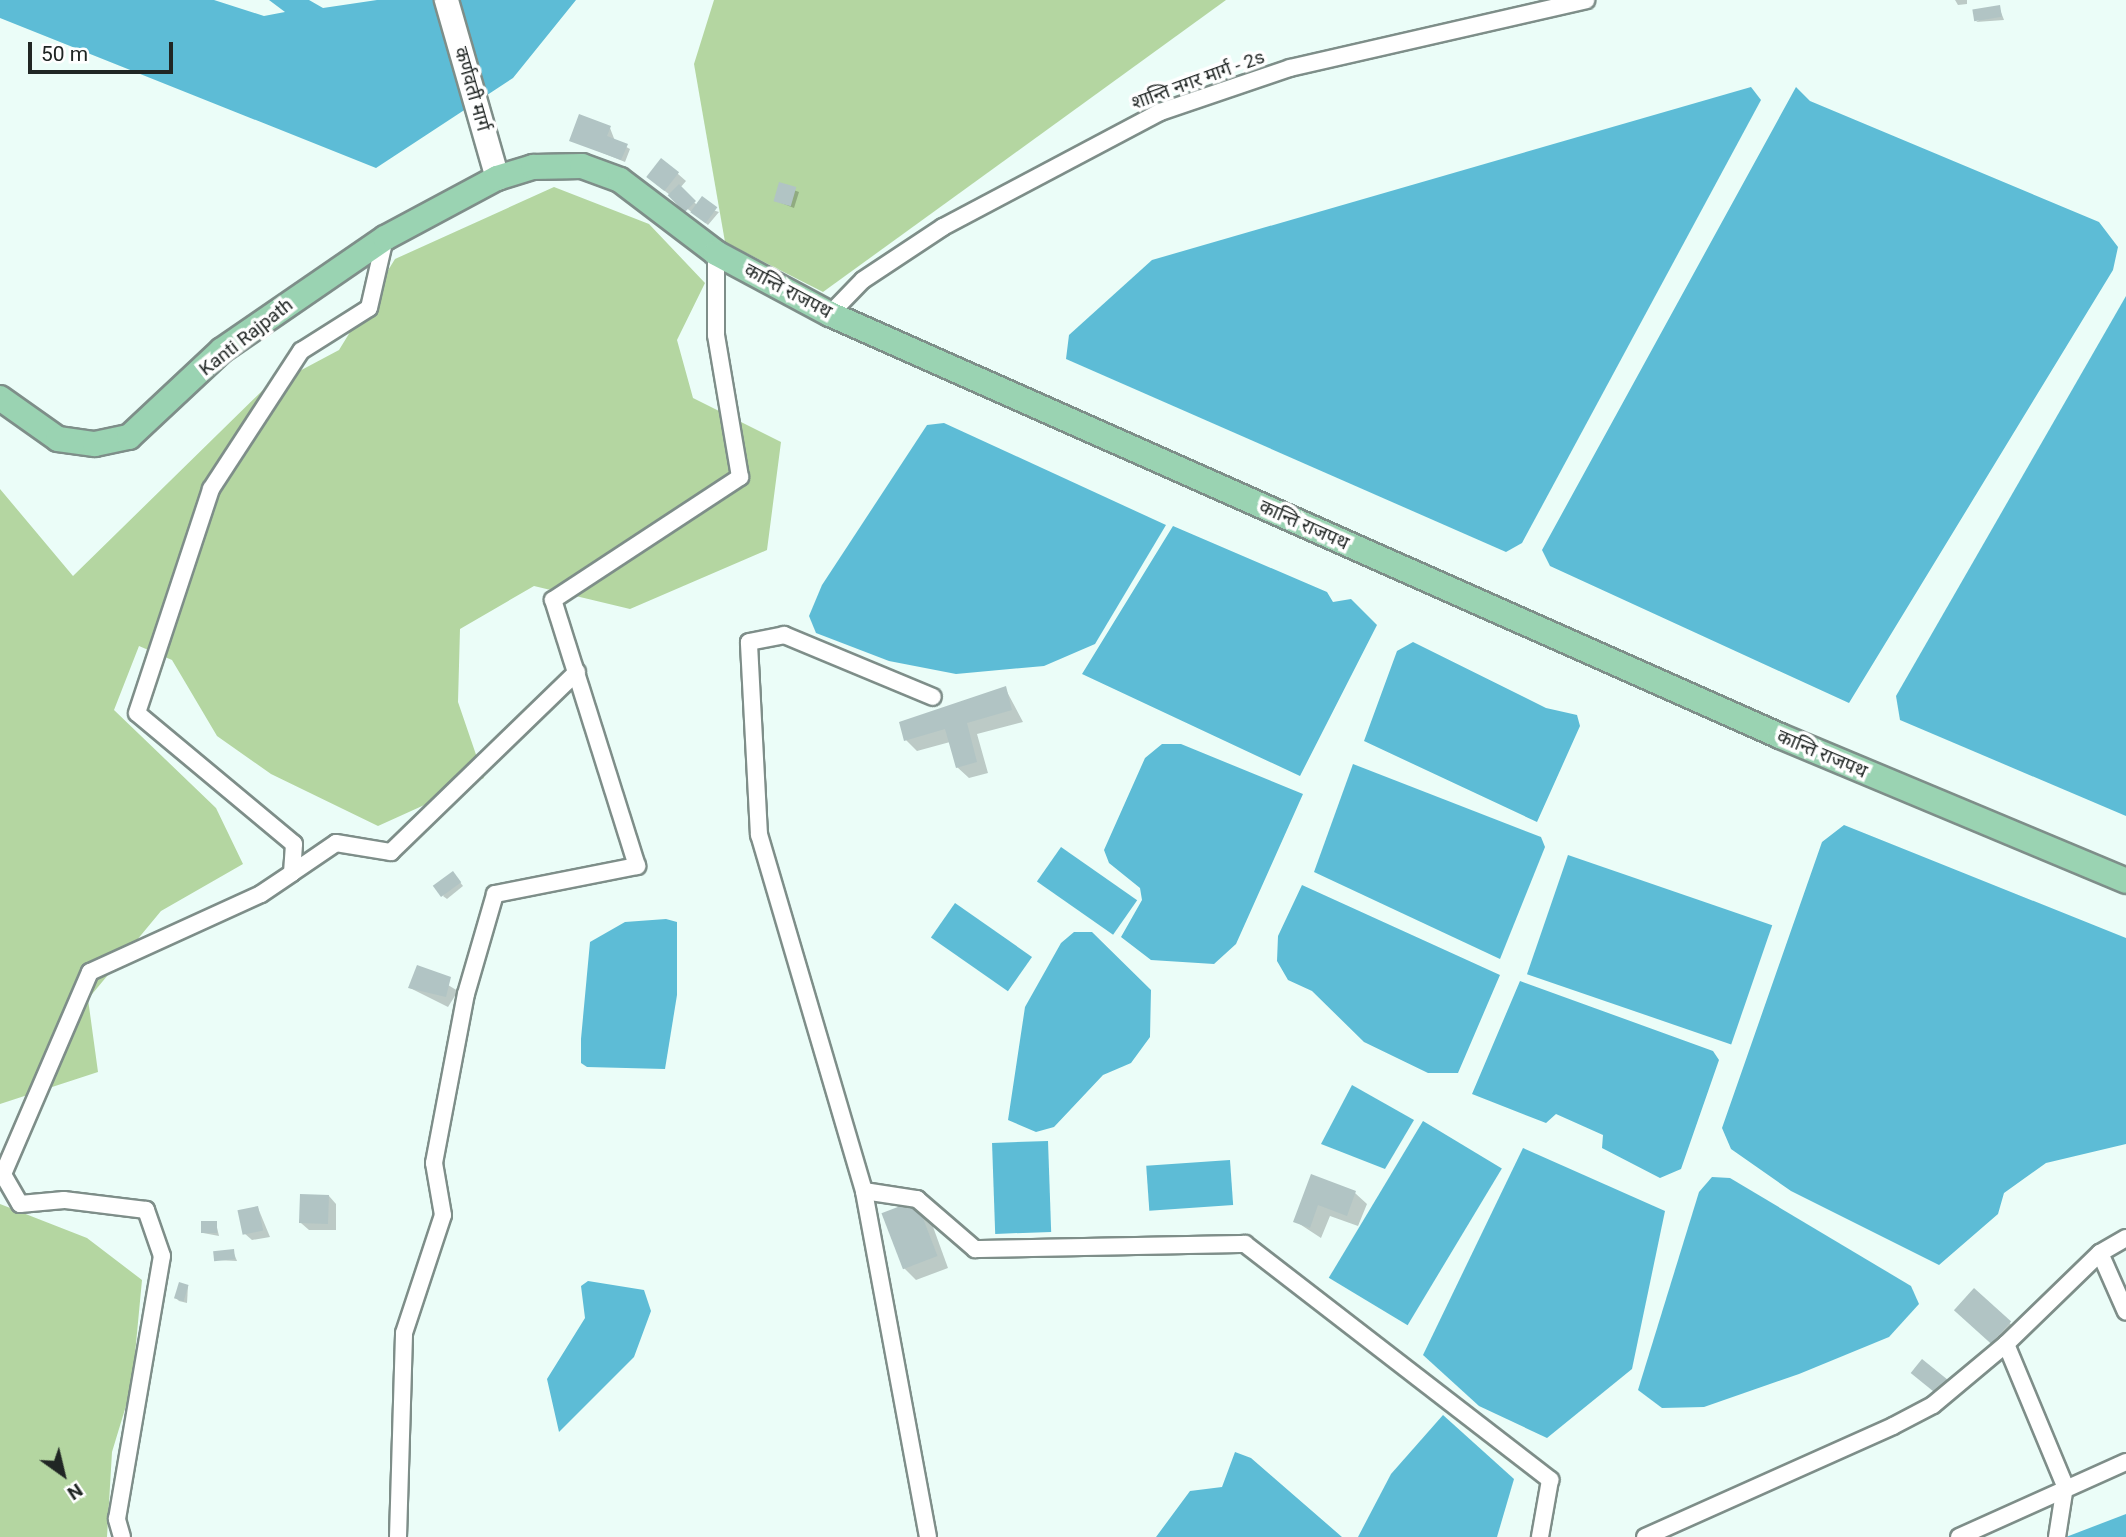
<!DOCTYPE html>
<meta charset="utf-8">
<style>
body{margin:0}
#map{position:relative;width:2126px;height:1537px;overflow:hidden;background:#ebfdf8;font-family:Roboto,"Noto Sans Devanagari",sans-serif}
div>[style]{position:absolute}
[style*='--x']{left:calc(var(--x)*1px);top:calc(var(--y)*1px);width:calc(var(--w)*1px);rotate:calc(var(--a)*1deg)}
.green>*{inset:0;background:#b4d6a1}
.water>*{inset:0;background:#5dbcd6;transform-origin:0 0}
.shadow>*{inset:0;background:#0003}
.building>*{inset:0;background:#b1c4c4;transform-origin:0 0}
.roads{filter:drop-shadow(2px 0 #7e8e89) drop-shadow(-2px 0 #7e8e89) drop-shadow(0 2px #7e8e89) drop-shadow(0 -2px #7e8e89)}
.street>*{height:16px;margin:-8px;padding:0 8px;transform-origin:8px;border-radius:8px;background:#fff}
.secondary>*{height:23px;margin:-11.5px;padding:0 11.5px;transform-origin:11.5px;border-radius:11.5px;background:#fff}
.primary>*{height:24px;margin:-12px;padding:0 12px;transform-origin:12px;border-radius:12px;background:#9ad3b2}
span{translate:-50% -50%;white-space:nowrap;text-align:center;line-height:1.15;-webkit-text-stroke:7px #fff;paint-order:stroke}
.street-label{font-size:19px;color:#202624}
.north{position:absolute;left:28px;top:1439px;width:70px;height:70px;-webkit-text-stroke:5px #fff;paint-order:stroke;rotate:146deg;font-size:19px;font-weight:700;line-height:28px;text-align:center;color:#202624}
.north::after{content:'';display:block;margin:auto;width:24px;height:32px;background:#202624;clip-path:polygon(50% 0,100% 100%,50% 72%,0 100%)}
.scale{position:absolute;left:28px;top:42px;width:145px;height:32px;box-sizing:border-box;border:4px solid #202624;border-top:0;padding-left:9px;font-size:21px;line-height:24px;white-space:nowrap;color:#202624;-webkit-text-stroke:5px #fff;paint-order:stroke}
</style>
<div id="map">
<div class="green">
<i style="clip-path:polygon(714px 0,1226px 0,823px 292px,725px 242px,694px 64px)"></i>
<i style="clip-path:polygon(554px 187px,649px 224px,705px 283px,677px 340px,693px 398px,781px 442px,767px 550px,630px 609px,534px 586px,460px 629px,458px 702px,484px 778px,378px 826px,271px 774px,217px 736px,172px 660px,139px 646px,114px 710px,216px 808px,243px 864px,161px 911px,88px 999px,98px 1072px,0 1104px,0 489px,73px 576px,262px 391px,339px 350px,395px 259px)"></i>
<i style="clip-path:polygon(0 1204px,87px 1238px,142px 1280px,132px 1386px,112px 1452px,107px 1537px,0 1537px)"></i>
</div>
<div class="water">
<i style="clip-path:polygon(0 0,214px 0,264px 16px,285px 12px,269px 0,309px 0,323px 8px,377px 0,576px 0,513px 78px,376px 168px,0 18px)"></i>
<i style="clip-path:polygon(1751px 87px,1761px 100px,1522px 543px,1506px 552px,1066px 359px,1069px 335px,1152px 260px)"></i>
<i style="clip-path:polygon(1796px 87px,1810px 101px,2099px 222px,2118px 247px,2113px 270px,1849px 703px,1550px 566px,1542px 550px)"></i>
<i style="clip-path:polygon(2126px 296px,2126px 816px,1900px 720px,1896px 696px)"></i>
<i style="clip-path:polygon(944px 423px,1166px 525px,1095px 644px,1044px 666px,956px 674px,889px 661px,816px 633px,809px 616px,822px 585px,927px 425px)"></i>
<i style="clip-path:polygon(1173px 526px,1327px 592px,1333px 602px,1351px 599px,1377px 625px,1300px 776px,1082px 674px)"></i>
<i style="clip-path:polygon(1413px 642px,1546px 708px,1577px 715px,1580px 726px,1537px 822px,1364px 741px,1397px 651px)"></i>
<i style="clip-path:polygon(1162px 744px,1181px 744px,1303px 794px,1236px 944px,1214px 964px,1151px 960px,1121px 937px,1142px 900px,1140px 888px,1109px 863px,1104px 850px,1145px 758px)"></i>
<i style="clip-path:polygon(1353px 764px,1541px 837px,1545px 847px,1500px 959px,1314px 872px)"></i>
<i style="clip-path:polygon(1844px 825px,2126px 938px,2126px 1144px,2046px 1163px,2004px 1193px,1998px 1214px,1939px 1265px,1791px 1191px,1731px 1149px,1722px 1128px,1822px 842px)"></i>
<i style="left:1061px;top:847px;width:93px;height:42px;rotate:35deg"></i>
<i style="left:1568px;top:855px;width:216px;height:126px;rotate:19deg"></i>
<i style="clip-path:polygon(1302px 885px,1500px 975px,1458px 1073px,1428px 1073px,1364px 1042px,1312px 991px,1288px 980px,1277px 961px,1278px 936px)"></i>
<i style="left:955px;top:903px;width:94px;height:42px;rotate:35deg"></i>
<i style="clip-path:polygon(666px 919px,677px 922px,677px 995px,665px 1069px,587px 1067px,581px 1063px,581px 1039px,590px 942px,625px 922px)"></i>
<i style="clip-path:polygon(1074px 932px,1092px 932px,1151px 990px,1150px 1037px,1131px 1063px,1103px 1075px,1054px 1127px,1036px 1132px,1008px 1120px,1025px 1007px,1061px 943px)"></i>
<i style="clip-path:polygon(1520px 981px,1713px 1051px,1719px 1060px,1681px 1169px,1660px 1178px,1602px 1148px,1603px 1135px,1556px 1114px,1546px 1123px,1472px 1094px)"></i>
<i style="clip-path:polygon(1352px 1085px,1414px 1120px,1385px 1169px,1321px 1144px)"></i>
<i style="left:1423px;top:1121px;width:92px;height:183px;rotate:31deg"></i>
<i style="left:1048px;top:1141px;width:91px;height:56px;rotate:88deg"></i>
<i style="clip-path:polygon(1523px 1148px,1665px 1211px,1632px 1369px,1547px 1438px,1479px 1406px,1423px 1355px)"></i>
<i style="left:1230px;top:1160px;width:45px;height:84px;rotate:86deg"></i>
<i style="clip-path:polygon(1712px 1177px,1730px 1178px,1911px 1286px,1919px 1304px,1889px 1337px,1799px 1374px,1704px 1407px,1662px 1408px,1638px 1390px,1699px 1192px)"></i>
<i style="clip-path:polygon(588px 1281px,644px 1290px,651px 1311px,634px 1357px,559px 1432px,547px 1379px,585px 1318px,581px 1286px)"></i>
<i style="clip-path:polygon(1443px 1415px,1514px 1479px,1497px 1537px,1358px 1537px,1391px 1474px)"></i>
<i style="clip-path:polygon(1235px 1452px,1251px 1458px,1342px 1537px,1156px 1537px,1190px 1491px,1222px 1487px)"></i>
<i style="clip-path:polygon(2126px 1514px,2126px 1537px,2066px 1537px)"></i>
</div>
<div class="shadow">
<i style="clip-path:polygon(1955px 0,1967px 0,1967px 4px,1958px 5px)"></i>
<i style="clip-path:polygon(1999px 7px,2004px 20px,1976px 22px)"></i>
<i style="clip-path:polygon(610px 128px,615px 141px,630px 149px,625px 162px,571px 140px)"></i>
<i style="clip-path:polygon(662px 160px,686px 181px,680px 188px,697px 205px,719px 212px,708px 225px,656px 184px)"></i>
<i style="clip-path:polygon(780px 185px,799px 192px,794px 208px,776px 201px)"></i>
<i style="clip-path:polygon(1005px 688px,1023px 722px,977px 734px,988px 773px,969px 778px,957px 767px,950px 742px,917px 751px,906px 740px)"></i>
<i style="clip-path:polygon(456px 877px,463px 886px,447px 899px,443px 896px)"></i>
<i style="clip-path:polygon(418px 967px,458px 991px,448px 1007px,410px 988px)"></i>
<i style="clip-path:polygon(1312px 1177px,1355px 1193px,1367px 1204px,1358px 1226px,1330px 1216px,1321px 1238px,1295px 1221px)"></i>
<i style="clip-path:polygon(329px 1196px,336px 1204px,336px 1230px,309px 1230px,301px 1223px)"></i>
<i style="clip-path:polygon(916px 1202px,928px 1213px,948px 1268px,916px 1280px,904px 1268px,884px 1214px)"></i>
<i style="clip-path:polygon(258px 1208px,270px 1237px,252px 1240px,244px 1233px)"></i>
<i style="clip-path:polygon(216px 1223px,219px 1236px,203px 1233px)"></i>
<i style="clip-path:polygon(233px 1251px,237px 1261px,216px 1260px)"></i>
<i style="clip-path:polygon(188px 1286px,187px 1303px,179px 1301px,176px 1298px)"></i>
<i style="clip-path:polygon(1974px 1290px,2017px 1330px,1999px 1349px,1963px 1317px)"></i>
</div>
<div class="building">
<i style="left:2000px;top:5px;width:12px;height:28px;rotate:81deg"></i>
<i style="clip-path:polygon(579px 114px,611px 126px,607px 136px,628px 144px,621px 160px,569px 141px)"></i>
<i style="left:661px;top:158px;width:23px;height:24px;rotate:38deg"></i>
<i style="left:779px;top:182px;width:18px;height:20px;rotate:16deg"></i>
<i style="left:679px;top:184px;width:24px;height:16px;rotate:45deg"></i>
<i style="left:702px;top:196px;width:19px;height:20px;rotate:36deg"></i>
<i style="clip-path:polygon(1006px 686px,1012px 710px,967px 723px,977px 762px,956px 768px,945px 729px,904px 741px,899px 722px)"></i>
<i style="left:453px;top:871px;width:14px;height:25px;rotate:54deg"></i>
<i style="clip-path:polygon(417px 965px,451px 977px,446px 997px,408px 988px)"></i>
<i style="clip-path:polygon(1311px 1174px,1356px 1191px,1347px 1216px,1318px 1205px,1310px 1228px,1293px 1222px)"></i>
<i style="left:300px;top:1194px;width:29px;height:29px;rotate:2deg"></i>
<i style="left:916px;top:1200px;width:60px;height:37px;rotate:69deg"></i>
<i style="left:258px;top:1206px;width:25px;height:21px;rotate:78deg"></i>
<i style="left:217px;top:1221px;width:12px;height:16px;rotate:90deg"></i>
<i style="left:234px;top:1249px;width:10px;height:21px;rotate:84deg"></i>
<i style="left:179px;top:1282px;width:10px;height:17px;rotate:17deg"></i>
<i style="left:1974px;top:1288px;width:50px;height:30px;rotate:42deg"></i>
<i style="left:1922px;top:1359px;width:33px;height:18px;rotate:39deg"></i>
</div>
<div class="roads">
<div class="street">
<i style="--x:830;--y:314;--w:47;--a:-45.9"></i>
<i style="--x:863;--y:280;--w:96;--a:-33.5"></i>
<i style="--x:943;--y:227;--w:246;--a:-27.9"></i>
<i style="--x:1160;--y:112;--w:137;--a:-18.7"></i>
<i style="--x:1290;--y:68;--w:304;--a:-12.9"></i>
<i style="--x:292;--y:873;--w:53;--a:-34.3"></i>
<i style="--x:336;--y:843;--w:56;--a:9.3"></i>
<i style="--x:391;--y:852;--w:259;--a:-44.1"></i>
<i style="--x:864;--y:1191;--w:54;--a:8.6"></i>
<i style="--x:917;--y:1199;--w:77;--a:40.8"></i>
<i style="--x:975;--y:1249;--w:270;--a:-1.1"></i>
<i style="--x:1245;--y:1244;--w:386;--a:37.7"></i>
<i style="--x:1550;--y:1480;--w:58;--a:100"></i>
<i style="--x:2100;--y:1253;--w:64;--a:66.2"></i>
<i style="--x:2006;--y:1344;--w:131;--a:-44.1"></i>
<i style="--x:2100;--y:1253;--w:30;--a:-30"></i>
<i style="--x:122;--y:1537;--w:19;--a:-106"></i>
<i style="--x:117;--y:1519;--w:267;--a:-80.3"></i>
<i style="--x:162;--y:1256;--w:49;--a:-109.2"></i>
<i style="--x:146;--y:1210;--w:83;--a:-173"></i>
<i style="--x:64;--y:1200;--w:44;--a:174.8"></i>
<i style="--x:20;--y:1204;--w:34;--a:-120"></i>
<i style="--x:3;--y:1174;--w:220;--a:-66.7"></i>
<i style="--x:90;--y:972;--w:188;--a:-24.5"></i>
<i style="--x:261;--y:894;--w:37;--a:-34"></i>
<i style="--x:292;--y:873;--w:29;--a:-86"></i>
<i style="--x:294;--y:844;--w:204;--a:-140.2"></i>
<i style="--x:137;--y:713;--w:236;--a:-71.7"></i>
<i style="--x:211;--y:489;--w:165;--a:-56.9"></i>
<i style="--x:301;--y:351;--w:80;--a:-32.3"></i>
<i style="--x:369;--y:308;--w:72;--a:-77.1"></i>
<i style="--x:398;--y:1537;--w:204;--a:-88.3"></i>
<i style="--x:404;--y:1333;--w:124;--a:-71.7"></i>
<i style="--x:443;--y:1215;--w:53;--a:-99.8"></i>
<i style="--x:434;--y:1163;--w:172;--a:-79.3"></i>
<i style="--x:466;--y:994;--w:104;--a:-73.8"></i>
<i style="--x:495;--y:894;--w:145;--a:-11.2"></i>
<i style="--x:637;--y:866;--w:279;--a:-107.5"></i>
<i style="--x:553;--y:600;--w:224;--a:-33.3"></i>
<i style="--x:740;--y:477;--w:144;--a:-99.6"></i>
<i style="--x:716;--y:335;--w:82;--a:-90"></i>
<i style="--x:928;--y:1537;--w:352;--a:-100.5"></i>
<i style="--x:864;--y:1191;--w:371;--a:-106.4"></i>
<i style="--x:759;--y:835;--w:193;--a:-93"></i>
<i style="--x:749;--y:642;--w:36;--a:-11"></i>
<i style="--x:784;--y:635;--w:161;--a:22.6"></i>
<i style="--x:1645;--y:1537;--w:272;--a:-24.1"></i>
<i style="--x:1893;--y:1426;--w:45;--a:-27.7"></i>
<i style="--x:1933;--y:1405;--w:95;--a:-39.9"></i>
<i style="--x:2006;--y:1344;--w:154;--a:67.4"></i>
<i style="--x:2065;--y:1486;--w:52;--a:98.9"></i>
<i style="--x:1959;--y:1537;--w:183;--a:-24.2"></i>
</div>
<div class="secondary">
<i style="--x:446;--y:0;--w:185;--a:74"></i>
</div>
<div class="primary">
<i style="--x:0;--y:398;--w:71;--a:35.3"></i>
<i style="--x:58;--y:439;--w:37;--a:8"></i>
<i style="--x:95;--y:444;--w:35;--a:-12"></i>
<i style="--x:129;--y:437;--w:127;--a:-43.1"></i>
<i style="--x:222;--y:350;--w:198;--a:-34.5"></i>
<i style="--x:385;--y:238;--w:127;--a:-28.2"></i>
<i style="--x:497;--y:178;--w:38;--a:-17"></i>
<i style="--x:533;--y:167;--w:49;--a:-1.2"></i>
<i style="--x:582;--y:166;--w:40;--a:20.2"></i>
<i style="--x:620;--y:180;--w:121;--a:37.2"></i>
<i style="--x:716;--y:253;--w:129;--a:28.2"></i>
<i style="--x:830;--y:314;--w:1040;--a:23.95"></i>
<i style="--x:1780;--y:736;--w:375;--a:22.7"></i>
</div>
</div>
<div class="street-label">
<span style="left:1198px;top:80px;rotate:-20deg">शान्ति नगर मार्ग - 2s</span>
<span style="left:472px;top:89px;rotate:74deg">कर्णवती मार्ग</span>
<span style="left:788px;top:291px;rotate:28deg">कान्ति राजपथ</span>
<span style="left:246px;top:337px;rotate:-38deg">Kanti Rajpath</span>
<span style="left:1304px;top:525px;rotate:24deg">कान्ति राजपथ</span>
<span style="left:1822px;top:754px;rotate:23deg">कान्ति राजपथ</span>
</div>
<div class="north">N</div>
<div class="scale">50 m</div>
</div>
